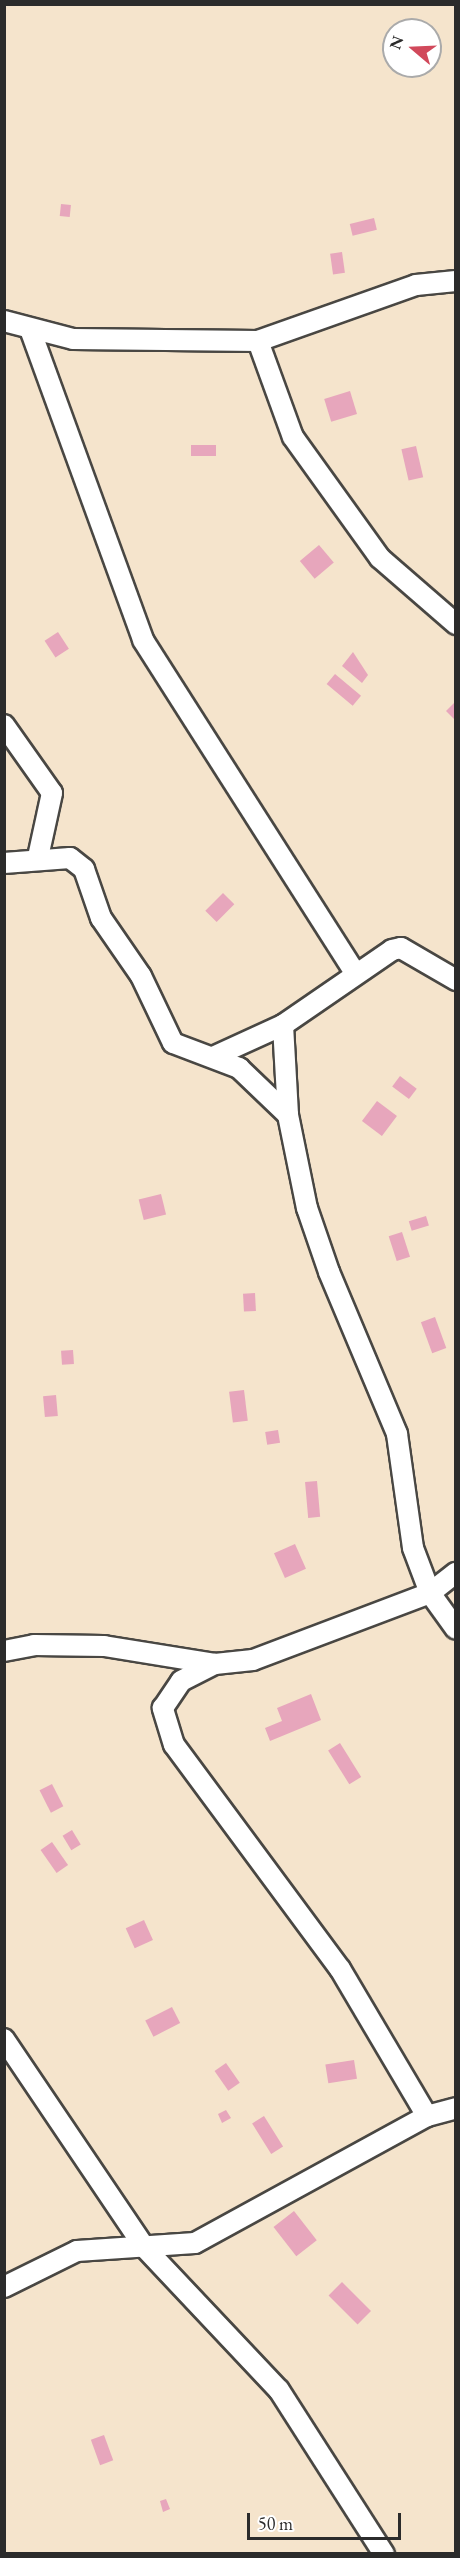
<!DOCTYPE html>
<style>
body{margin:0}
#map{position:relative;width:460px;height:2558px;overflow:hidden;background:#f5e4cc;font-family:"EB Garamond",serif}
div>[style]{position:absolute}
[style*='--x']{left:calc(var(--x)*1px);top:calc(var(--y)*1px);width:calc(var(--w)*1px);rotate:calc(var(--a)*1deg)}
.building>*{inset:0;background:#e7a6bc;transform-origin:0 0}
.roads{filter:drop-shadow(2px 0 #494743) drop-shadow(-2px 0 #494743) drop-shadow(0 2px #494743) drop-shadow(0 -2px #494743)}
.street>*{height:20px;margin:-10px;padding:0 10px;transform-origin:10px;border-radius:10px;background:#fff}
span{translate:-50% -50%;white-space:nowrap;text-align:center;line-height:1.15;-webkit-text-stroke:4.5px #fff;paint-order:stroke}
.frame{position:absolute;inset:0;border:6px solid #2b2b2b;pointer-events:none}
.north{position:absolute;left:382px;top:18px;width:60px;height:60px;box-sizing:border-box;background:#fff;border:2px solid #aaa;border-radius:50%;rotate:289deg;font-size:16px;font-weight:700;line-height:24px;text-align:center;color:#2b2b2b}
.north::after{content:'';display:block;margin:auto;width:21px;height:27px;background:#d1495b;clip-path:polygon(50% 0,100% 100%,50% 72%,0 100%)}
.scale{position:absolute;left:247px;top:2513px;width:154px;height:27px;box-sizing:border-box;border:3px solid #2b2b2b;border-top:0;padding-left:8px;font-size:18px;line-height:21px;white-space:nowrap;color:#2b2b2b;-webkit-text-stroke:4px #fff;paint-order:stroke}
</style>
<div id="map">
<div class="building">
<i style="left:61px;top:204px;width:10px;height:12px;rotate:6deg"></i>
<i style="left:374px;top:218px;width:12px;height:25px;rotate:76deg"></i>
<i style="left:342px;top:252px;width:21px;height:12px;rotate:82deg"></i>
<i style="left:350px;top:391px;width:24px;height:27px;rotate:73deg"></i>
<i style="left:191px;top:445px;width:25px;height:11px"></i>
<i style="left:416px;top:446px;width:32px;height:15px;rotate:77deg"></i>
<i style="left:319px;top:545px;width:23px;height:25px;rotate:50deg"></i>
<i style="left:58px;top:632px;width:20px;height:16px;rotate:57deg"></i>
<i style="clip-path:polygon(353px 652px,368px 675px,362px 683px,342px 666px)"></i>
<i style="left:335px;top:674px;width:34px;height:13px;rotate:40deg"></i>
<i style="clip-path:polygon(456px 701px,456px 721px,446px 711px)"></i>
<i style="left:223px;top:893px;width:16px;height:25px;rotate:45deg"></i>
<i style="left:400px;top:1076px;width:21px;height:13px;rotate:37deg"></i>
<i style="left:377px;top:1101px;width:25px;height:25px;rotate:37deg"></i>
<i style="left:161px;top:1194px;width:21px;height:23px;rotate:76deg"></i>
<i style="left:426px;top:1216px;width:10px;height:18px;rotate:73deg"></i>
<i style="left:402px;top:1232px;width:26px;height:14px;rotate:72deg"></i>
<i style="left:255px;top:1293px;width:18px;height:12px;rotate:87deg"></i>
<i style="left:435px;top:1317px;width:33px;height:15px;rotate:70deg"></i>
<i style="left:73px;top:1350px;width:14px;height:12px;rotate:86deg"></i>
<i style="left:244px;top:1390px;width:31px;height:15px;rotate:83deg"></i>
<i style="left:56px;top:1395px;width:21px;height:13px;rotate:85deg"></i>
<i style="left:278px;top:1430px;width:13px;height:13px;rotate:81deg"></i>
<i style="left:317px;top:1481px;width:36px;height:12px;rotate:85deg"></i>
<i style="left:295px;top:1544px;width:27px;height:23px;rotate:66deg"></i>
<i style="clip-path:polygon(311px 1694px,321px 1720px,270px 1741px,265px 1728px,282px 1721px,277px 1708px)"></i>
<i style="left:340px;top:1743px;width:40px;height:14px;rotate:58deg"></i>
<i style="left:52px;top:1784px;width:25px;height:14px;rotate:63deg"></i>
<i style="left:72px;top:1830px;width:17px;height:11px;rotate:59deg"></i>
<i style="left:52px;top:1842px;width:28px;height:14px;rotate:55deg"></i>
<i style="left:144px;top:1920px;width:22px;height:20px;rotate:66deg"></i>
<i style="left:172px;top:2007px;width:18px;height:30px;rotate:63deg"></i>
<i style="left:354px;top:2060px;width:19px;height:29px;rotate:81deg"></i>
<i style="left:226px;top:2063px;width:24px;height:14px;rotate:55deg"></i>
<i style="clip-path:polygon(226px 2110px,231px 2118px,222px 2123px,218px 2114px)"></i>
<i style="left:264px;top:2116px;width:36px;height:14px;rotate:58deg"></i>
<i style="left:294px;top:2211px;width:37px;height:26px;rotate:52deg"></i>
<i style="left:342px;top:2282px;width:41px;height:19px;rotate:45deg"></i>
<i style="left:104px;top:2435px;width:27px;height:14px;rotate:70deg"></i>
<i style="clip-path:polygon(166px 2499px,170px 2509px,163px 2512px,160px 2501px)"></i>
</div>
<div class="roads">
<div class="street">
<i style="--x:4;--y:321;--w:71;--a:14.6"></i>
<i style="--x:73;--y:339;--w:185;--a:0.6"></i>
<i style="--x:258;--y:341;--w:168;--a:-19.5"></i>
<i style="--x:416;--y:285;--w:40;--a:-5.7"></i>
<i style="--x:30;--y:329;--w:331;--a:70"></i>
<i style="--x:143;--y:640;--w:396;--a:57.5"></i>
<i style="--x:258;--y:341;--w:102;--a:70"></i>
<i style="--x:293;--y:437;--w:149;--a:54.3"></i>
<i style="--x:380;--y:558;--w:101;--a:41"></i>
<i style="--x:4;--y:725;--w:83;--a:54.8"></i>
<i style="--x:52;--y:793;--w:66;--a:102.3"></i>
<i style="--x:4;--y:863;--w:66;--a:-4.3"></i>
<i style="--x:70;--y:858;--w:18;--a:38"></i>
<i style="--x:84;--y:869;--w:52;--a:70.9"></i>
<i style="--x:101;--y:918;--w:70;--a:55.4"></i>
<i style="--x:141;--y:976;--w:74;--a:64.5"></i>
<i style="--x:173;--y:1043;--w:71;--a:20.7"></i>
<i style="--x:239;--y:1068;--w:68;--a:43.8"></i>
<i style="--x:288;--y:1115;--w:95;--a:78.5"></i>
<i style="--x:307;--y:1208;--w:68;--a:71"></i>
<i style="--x:329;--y:1272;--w:176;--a:67.2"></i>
<i style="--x:397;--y:1434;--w:115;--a:82"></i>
<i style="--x:413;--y:1548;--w:48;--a:69.3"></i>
<i style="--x:430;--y:1593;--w:44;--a:54.2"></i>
<i style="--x:283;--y:1025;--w:90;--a:86.8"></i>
<i style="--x:215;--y:1056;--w:75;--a:-24.5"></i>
<i style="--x:283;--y:1025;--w:132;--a:-34.5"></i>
<i style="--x:392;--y:950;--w:9;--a:-13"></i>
<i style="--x:401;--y:948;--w:64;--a:30.2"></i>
<i style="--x:4;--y:1651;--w:31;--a:-11"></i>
<i style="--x:34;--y:1645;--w:70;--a:0.8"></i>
<i style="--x:104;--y:1646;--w:112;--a:9.2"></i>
<i style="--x:215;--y:1664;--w:38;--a:-6"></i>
<i style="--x:253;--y:1660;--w:189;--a:-20.7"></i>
<i style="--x:430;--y:1593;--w:33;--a:-38"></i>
<i style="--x:4;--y:2039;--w:252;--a:56"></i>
<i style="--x:145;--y:2248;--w:195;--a:46.7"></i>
<i style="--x:279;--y:2390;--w:195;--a:57.4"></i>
<i style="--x:427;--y:2116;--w:30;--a:-15"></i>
<i style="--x:4;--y:2287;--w:81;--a:-26.3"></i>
<i style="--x:77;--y:2251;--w:118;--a:-3.9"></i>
<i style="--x:195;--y:2243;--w:264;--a:-28.7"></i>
<i style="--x:427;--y:2116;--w:171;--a:-120.6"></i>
<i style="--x:340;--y:1969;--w:279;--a:-126.5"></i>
<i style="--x:174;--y:1745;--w:39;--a:-107"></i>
<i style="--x:163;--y:1708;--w:32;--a:-56"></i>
<i style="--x:181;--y:1681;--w:38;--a:-27"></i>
</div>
</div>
<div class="frame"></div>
<div class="north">N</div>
<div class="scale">50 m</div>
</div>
